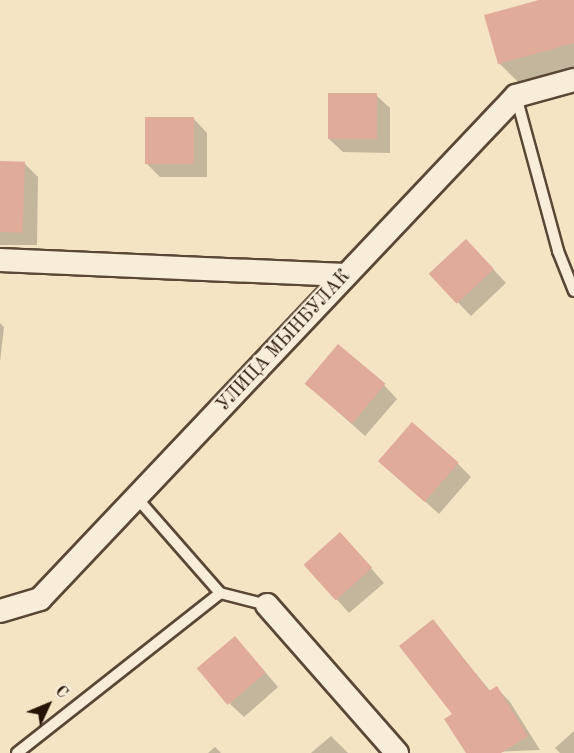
<!DOCTYPE html>
<meta charset="utf-8">
<style>
body{margin:0}
#map{position:relative;width:574px;height:753px;overflow:hidden;background:#f4e4c4;font-family:"Old Standard TT",serif}
div>[style]{position:absolute}
[style*='--x']{left:calc(var(--x)*1px);top:calc(var(--y)*1px);width:calc(var(--w)*1px);rotate:calc(var(--a)*1deg)}
.shadow>*{inset:0;background:#0003}
.building>*{inset:0;background:#e1ab99;transform-origin:0 0}
.roads{filter:drop-shadow(2px 0 #5a4735) drop-shadow(-2px 0 #5a4735) drop-shadow(0 2px #5a4735) drop-shadow(0 -2px #5a4735)}
.service>*{height:10px;margin:-5px;padding:0 5px;transform-origin:5px;border-radius:5px;background:#f8edd9}
.minor>*{height:22px;margin:-11px;padding:0 11px;transform-origin:11px;border-radius:11px;background:#f8edd9}
span{translate:-50% -50%;white-space:nowrap;text-align:center;line-height:1.15;-webkit-text-stroke:4.5px #f8edd9;paint-order:stroke}
.street-label{font-size:18px;color:#261305}
.north{position:absolute;left:18px;top:675px;width:60px;height:60px;-webkit-text-stroke:4px #f8edd9;paint-order:stroke;rotate:46deg;font-size:16px;font-weight:700;line-height:24px;text-align:center;color:#261305}
.north::after{content:'';display:block;margin:auto;width:21px;height:27px;background:#261305;clip-path:polygon(50% 0,100% 100%,50% 72%,0 100%)}
</style>
<div id="map">
<div class="shadow">
<i style="clip-path:polygon(545px 0,574px 0,574px 67px,518px 82px,499px 63px)"></i>
<i style="clip-path:polygon(376px 95px,390px 108px,390px 153px,343px 152px,329px 139px)"></i>
<i style="clip-path:polygon(194px 119px,207px 133px,207px 177px,160px 177px,146px 163px)"></i>
<i style="clip-path:polygon(0 163px,24px 163px,38px 177px,37px 245px,0 245px)"></i>
<i style="clip-path:polygon(479px 254px,506px 283px,471px 316px,431px 274px)"></i>
<i style="clip-path:polygon(0 323px,4px 327px,0 362px)"></i>
<i style="clip-path:polygon(306px 383px,384px 385px,397px 399px,365px 436px)"></i>
<i style="clip-path:polygon(380px 461px,458px 464px,471px 477px,439px 514px)"></i>
<i style="clip-path:polygon(353px 548px,384px 583px,349px 613px,305px 564px)"></i>
<i style="clip-path:polygon(433px 621px,491px 692px,497px 688px,510px 702px,540px 750px,468px 753px,454px 715px)"></i>
<i style="clip-path:polygon(248px 652px,278px 687px,244px 717px,230px 704px)"></i>
<i style="clip-path:polygon(574px 731px,574px 753px,560px 753px,555px 748px)"></i>
<i style="clip-path:polygon(331px 736px,348px 753px,311px 753px)"></i>
<i style="clip-path:polygon(215px 747px,221px 753px,208px 753px)"></i>
</div>
<div class="building">
<i style="clip-path:polygon(539px 0,574px 0,574px 43px,498px 64px,484px 15px)"></i>
<i style="left:328px;top:93px;width:49px;height:46px"></i>
<i style="left:145px;top:117px;width:49px;height:47px"></i>
<i style="left:0;top:161px;width:25px;height:71px;rotate:2deg"></i>
<i style="left:466px;top:239px;width:41px;height:51px;rotate:47deg"></i>
<i style="left:338px;top:344px;width:62px;height:52px;rotate:40deg"></i>
<i style="left:412px;top:422px;width:62px;height:52px;rotate:41deg"></i>
<i style="left:340px;top:532px;width:48px;height:49px;rotate:48deg"></i>
<i style="clip-path:polygon(433px 619px,489px 691px,497px 686px,528px 736px,501px 753px,466px 753px,444px 719px,452px 714px,399px 646px)"></i>
<i style="left:235px;top:636px;width:48px;height:50px;rotate:50deg"></i>
</div>
<div class="roads">
<div class="service">
<i style="--x:516;--y:96;--w:161;--a:74.8"></i>
<i style="--x:558;--y:251;--w:43;--a:68.2"></i>
<i style="--x:136;--y:497;--w:128;--a:48.8"></i>
<i style="--x:220;--y:593;--w:49;--a:14.3"></i>
<i style="--x:17;--y:753;--w:258;--a:-38.2"></i>
</div>
<div class="minor">
<i style="--x:0;--y:260;--w:346;--a:2.5"></i>
<i style="--x:267;--y:605;--w:197;--a:48.7"></i>
<i style="--x:0;--y:611;--w:42;--a:-16.7"></i>
<i style="--x:40;--y:599;--w:693;--a:-46.58"></i>
<i style="--x:516;--y:96;--w:60;--a:-15.4"></i>
</div>
</div>
<div class="street-label">
<span style="left:284px;top:341px;rotate:-47deg">УЛИЦА МЫНБУЛАК</span>
</div>
<div class="north">С</div>
</div>
